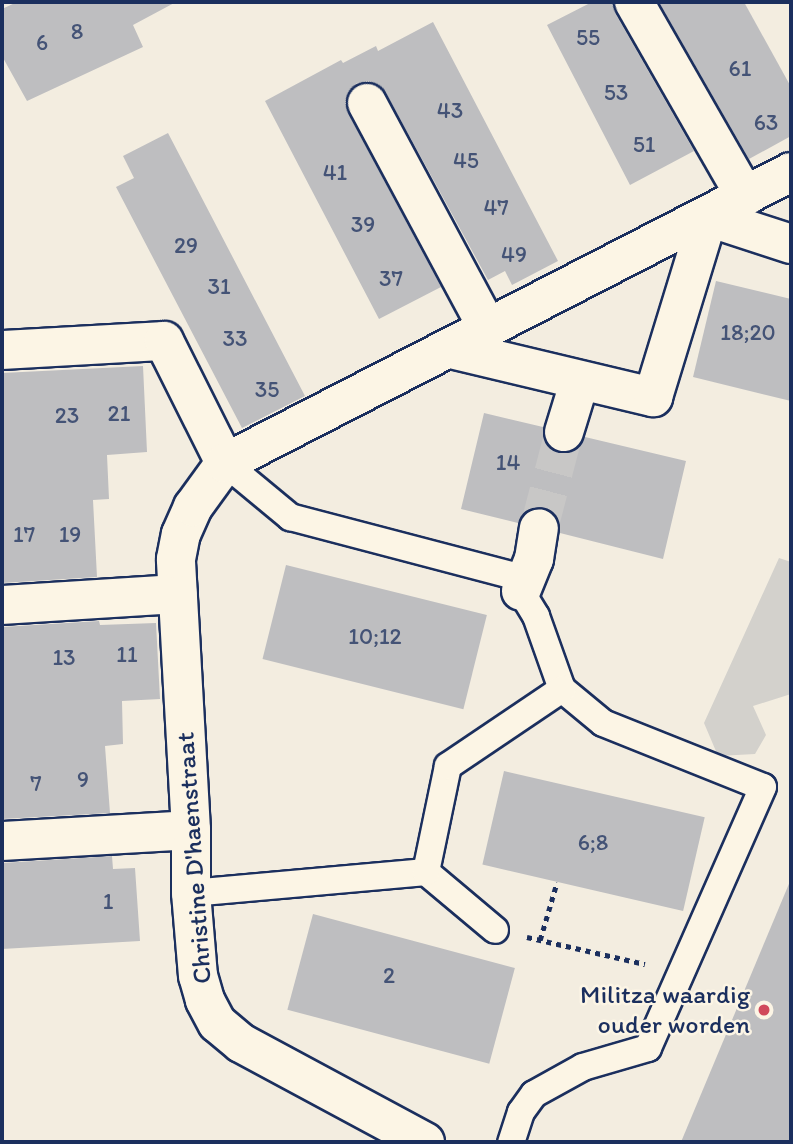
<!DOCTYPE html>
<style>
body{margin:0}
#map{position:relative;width:793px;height:1144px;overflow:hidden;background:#f3ede0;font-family:Itim,sans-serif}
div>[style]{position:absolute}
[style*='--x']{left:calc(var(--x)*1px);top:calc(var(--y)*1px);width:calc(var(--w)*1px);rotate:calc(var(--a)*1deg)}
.green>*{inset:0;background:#d3d1cc}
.building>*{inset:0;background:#bebec0;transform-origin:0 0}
.street-tunnel>*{height:38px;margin-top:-19px;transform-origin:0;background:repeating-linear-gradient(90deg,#c8c7c6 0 38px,transparent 0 57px)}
.path>*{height:4.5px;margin-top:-2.25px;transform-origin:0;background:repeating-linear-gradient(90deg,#1b2f5e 0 5px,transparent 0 10px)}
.roads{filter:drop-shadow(2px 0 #1b2f5e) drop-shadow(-2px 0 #1b2f5e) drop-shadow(0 2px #1b2f5e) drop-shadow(0 -2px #1b2f5e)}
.lane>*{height:26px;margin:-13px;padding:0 13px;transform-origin:13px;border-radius:13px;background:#fcf5e5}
.street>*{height:38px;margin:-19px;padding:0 19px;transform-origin:19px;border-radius:19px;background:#fcf5e5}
.dots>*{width:19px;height:19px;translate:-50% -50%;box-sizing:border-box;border:4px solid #fcf5e5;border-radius:50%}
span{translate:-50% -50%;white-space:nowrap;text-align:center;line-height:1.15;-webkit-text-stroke:5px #fcf5e5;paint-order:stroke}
.number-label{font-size:23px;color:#445376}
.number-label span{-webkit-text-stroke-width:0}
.street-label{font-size:26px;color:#1b2f5e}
.poi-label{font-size:26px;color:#1b2f5e}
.right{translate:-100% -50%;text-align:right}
.frame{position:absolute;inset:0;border:4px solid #1b2f5e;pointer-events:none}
</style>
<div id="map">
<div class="green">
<i style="clip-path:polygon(779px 558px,791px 562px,791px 694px,753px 706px,766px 735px,755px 754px,718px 756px,704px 723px)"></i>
</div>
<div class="building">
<i style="clip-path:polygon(17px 2px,176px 2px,133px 25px,143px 47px,27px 101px,2px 56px,2px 9px)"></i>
<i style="clip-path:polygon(592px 2px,612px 2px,615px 13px,694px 151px,630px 185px,547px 25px)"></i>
<i style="clip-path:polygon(659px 2px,744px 2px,791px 87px,791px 136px,749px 159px)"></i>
<i style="clip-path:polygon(433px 22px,558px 261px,512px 285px,505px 271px,488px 280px,386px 93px,378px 84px,367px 81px,357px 83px,348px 92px,345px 103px,348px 113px,441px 287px,379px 319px,265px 101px,341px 60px,343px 63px,376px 46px,378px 51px)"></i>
<i style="clip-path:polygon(168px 133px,305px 396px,242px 428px,116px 187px,134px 178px,123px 156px)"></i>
<i style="clip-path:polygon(716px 281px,791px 299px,791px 401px,693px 377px)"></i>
<i style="clip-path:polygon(143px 366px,147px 452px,107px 455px,109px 499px,93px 500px,97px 577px,2px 583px,2px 373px)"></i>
<i style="clip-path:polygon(484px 413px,543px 427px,543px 436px,548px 446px,558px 453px,570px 453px,578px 448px,585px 437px,686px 461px,663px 559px,560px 533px,559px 520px,552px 511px,543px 507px,531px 508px,523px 514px,518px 523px,461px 509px)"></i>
<i style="left:286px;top:565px;width:207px;height:97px;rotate:14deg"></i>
<i style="clip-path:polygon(99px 621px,100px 625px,156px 623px,160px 699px,122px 701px,123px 744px,105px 746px,110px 813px,2px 819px,2px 627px)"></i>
<i style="left:504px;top:771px;width:206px;height:96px;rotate:13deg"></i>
<i style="clip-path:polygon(112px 856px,113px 869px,135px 868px,140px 941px,2px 949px,2px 863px)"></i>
<i style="clip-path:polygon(791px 879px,791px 1142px,681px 1142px)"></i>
<i style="left:313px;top:914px;width:209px;height:99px;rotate:15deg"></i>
</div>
<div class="street-tunnel">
<i style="--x:539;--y:528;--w:99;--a:-75.4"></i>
</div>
<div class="path">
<i style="--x:527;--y:937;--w:121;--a:12.9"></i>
<i style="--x:540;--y:940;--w:60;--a:-73.7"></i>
</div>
<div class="roads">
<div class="lane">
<i style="--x:225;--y:463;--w:85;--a:39.7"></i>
<i style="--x:290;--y:517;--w:228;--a:14.7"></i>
<i style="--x:511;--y:575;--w:48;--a:58.6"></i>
<i style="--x:536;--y:616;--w:77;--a:70.4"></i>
<i style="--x:562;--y:689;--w:53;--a:39.7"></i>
<i style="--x:603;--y:723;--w:172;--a:21.8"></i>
<i style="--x:763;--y:787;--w:285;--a:113.8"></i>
<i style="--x:648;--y:1048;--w:68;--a:163.7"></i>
<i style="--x:583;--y:1067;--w:56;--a:151.1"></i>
<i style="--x:534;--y:1094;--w:22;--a:126"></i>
<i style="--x:521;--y:1112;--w:32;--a:108"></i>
<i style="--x:426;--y:872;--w:90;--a:40"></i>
<i style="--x:191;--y:893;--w:236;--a:-5.1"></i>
<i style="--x:426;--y:872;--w:108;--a:-78.3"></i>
<i style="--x:448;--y:766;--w:138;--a:-34"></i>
</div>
<div class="street">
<i style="--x:634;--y:2;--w:224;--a:60.2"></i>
<i style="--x:367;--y:103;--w:256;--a:61.8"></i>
<i style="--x:451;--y:349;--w:208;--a:13.4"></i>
<i style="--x:653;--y:397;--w:188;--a:-73"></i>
<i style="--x:708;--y:217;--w:87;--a:18"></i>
<i style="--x:2;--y:350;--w:162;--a:-3.2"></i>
<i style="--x:164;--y:341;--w:136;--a:63.4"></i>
<i style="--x:564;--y:432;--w:54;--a:-72.9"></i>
<i style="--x:521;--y:591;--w:35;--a:-68"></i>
<i style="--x:534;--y:559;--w:31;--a:-81"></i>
<i style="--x:2;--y:605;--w:176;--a:-3.6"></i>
<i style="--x:2;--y:841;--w:189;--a:-3.3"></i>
<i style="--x:425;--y:1142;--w:209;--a:-151.7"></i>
<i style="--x:241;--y:1043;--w:31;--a:-140"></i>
<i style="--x:217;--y:1023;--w:26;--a:-118"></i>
<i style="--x:205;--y:1000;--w:25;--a:-106"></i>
<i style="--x:198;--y:976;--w:83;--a:-94.8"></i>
<i style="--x:191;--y:893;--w:63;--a:-90"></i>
<i style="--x:191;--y:830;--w:271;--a:-93.2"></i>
<i style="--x:176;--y:559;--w:25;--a:-79"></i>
<i style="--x:181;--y:534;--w:30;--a:-66"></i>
<i style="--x:193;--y:507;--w:54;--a:-54"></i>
<i style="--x:225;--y:463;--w:636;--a:-27.21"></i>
</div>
</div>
<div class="dots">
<i style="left:764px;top:1010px;background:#d1495b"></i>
</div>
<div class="number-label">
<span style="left:77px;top:31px">8</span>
<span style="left:588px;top:37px">55</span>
<span style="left:42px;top:42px">6</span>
<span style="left:740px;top:68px">61</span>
<span style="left:616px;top:92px">53</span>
<span style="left:450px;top:110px">43</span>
<span style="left:766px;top:122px">63</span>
<span style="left:644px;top:144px">51</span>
<span style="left:466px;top:160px">45</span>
<span style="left:335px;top:172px">41</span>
<span style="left:496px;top:207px">47</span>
<span style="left:363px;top:224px">39</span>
<span style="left:186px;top:245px">29</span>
<span style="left:514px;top:254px">49</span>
<span style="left:391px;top:278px">37</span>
<span style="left:219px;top:286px">31</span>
<span style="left:748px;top:332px">18;20</span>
<span style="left:235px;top:338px">33</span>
<span style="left:267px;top:389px">35</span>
<span style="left:119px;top:413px">21</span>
<span style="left:67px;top:415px">23</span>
<span style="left:508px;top:462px">14</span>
<span style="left:24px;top:534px">17</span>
<span style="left:70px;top:534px">19</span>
<span style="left:375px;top:636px">10;12</span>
<span style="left:127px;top:654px">11</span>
<span style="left:64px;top:657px">13</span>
<span style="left:83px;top:779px">9</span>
<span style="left:36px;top:783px">7</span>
<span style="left:593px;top:842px">6;8</span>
<span style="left:108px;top:901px">1</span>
<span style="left:389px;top:975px">2</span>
</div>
<div class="street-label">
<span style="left:194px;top:858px;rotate:-94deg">Christine D'haenstraat</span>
</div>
<div class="poi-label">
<span class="right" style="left:750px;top:1010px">Militza waardig<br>ouder worden</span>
</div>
<div class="frame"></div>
</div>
